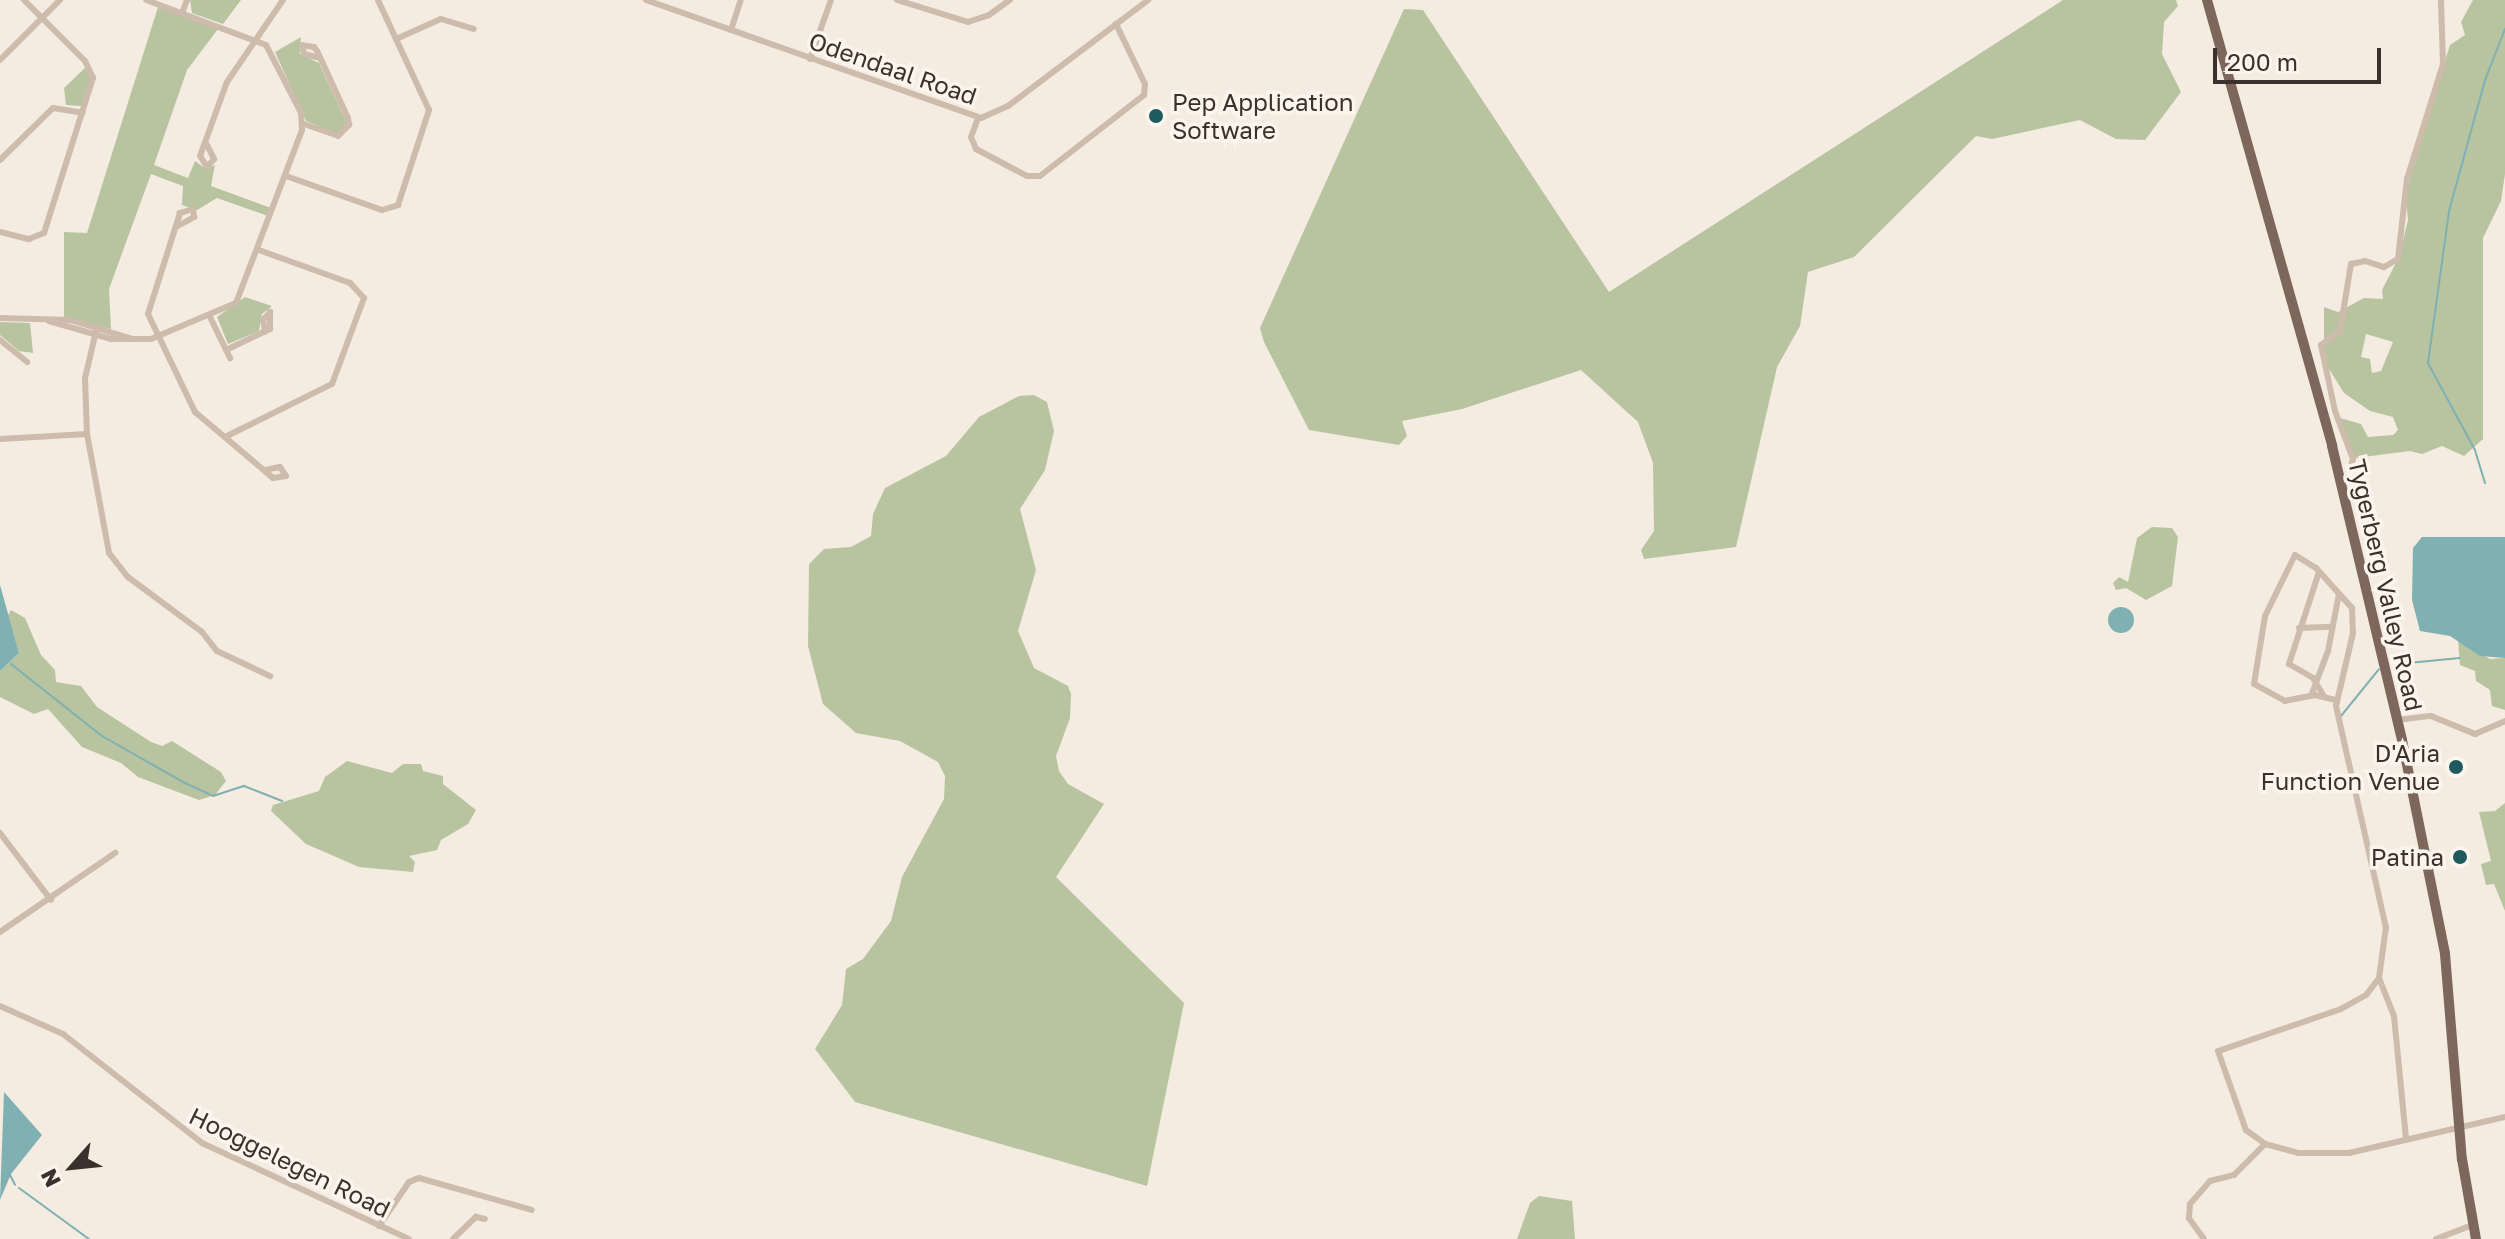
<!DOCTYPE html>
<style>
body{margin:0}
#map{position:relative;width:2505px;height:1239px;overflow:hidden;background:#f4ebe1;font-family:"Golos Text",sans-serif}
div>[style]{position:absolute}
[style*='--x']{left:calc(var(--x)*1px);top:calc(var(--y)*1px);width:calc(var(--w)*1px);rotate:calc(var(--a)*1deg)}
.green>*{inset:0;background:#b8c4a0}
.water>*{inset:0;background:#7fb0b2}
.round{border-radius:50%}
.stream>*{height:2px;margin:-1px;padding:0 1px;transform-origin:1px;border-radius:1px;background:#7fb0b2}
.minor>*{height:6px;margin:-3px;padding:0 3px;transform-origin:3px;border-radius:3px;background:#cdbbac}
.primary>*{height:10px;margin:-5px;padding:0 5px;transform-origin:5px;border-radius:5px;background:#7d675c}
.dots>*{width:22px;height:22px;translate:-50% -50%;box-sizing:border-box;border:4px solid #fbf5ee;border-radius:50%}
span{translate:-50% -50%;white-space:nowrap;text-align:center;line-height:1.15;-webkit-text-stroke:7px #fbf5ee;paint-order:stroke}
.street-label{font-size:24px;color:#3b302b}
.poi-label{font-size:24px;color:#3b302b}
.left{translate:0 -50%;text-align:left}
.right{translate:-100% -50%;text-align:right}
.north{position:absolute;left:32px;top:1127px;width:80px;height:80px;-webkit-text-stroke:6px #fbf5ee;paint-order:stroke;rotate:243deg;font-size:22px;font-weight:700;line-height:32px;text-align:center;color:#3b302b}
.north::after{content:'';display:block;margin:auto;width:28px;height:36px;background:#3b302b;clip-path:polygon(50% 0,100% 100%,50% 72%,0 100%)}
.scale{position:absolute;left:2213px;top:48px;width:168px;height:36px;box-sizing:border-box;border:4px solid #3b302b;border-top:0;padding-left:10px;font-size:24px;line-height:28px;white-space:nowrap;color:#3b302b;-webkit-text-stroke:6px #fbf5ee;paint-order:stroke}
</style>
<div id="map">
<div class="green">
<i style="clip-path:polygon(190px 0,241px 0,223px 24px,192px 13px)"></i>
<i style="clip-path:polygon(2063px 0,2176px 0,2178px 6px,2164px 22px,2162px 54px,2181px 92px,2145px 140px,2116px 139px,2080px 120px,1992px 139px,1976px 136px,1854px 257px,1808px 272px,1800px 326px,1777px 367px,1736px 547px,1644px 559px,1641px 550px,1654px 531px,1653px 463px,1638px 422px,1581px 370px,1462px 409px,1402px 421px,1407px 436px,1399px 445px,1309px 430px,1264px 342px,1260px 328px,1404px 9px,1423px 10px,1609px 292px)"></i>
<i style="clip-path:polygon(evenodd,2473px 0,2505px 0,2505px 174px,2501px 201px,2483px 238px,2483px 439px,2464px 456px,2442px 446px,2422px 454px,2410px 451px,2355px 458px,2340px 418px,2361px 424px,2368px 437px,2393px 435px,2398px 430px,2393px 417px,2370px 411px,2344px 393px,2324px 361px,2324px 307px,2338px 312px,2364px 298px,2383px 299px,2382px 290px,2399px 257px,2408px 220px,2406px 199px,2416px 152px,2450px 45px,2465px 35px,2461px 22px,2473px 0,2366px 334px,2393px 342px,2381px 371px,2372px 373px,2370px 359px,2361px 357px,2366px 334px)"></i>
<i style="clip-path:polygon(158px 7px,218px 29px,187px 70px,154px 165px,188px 178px,195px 161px,206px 169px,215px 165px,211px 186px,271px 208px,268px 216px,217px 198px,197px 210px,182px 205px,183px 186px,151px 174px,109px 289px,111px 329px,64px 317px,64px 232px,87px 233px)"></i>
<i style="clip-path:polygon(301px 37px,300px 54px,319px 63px,347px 123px,344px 131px,336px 133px,306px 121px,275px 52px)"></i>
<i style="clip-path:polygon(87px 66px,90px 79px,81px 106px,66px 105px,64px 88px)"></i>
<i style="clip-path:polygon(245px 297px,272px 306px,262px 314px,259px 331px,228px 344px,217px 317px)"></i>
<i style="clip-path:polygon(0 322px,30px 323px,33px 353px,19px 351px,0 335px)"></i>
<i style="clip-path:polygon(1019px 396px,1034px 395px,1047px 402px,1054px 431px,1045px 470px,1020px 509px,1036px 570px,1018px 631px,1034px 668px,1068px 686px,1071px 694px,1070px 718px,1056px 756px,1059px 771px,1068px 784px,1104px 804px,1056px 877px,1184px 1003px,1147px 1186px,855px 1102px,815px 1049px,842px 1005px,846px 969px,863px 959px,891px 921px,902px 877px,944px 799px,945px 776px,938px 762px,900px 741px,856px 733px,823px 704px,808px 646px,809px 564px,824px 549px,851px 547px,871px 536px,873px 514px,885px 488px,946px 456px,979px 417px)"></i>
<i style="clip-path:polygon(2152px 527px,2172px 528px,2178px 537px,2172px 586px,2146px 600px,2126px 588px,2116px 590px,2113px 583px,2119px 577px,2128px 582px,2137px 538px)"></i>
<i style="clip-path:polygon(11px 610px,25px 618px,41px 655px,55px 670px,56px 682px,81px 686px,97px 707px,151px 742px,162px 746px,172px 741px,221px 772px,226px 781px,215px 795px,199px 800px,138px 777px,121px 763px,82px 747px,48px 709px,34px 714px,0 697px,0 671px,19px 653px,8px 615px)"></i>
<i style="clip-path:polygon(2458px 640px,2490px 659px,2505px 658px,2505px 710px,2492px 706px,2490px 690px,2476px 681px,2475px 671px,2460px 665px)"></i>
<i style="clip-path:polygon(347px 761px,392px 773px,403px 764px,421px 764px,423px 771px,443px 776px,443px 784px,476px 810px,468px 824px,441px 840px,437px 850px,409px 856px,415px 862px,413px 872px,359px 867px,306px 844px,271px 811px,273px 805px,319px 791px,325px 777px)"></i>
<i style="clip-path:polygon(2505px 803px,2505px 911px,2494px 884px,2486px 885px,2481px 864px,2491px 861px,2479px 812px,2495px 811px)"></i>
<i style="clip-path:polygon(1539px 1196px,1572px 1201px,1575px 1239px,1517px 1239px,1530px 1203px)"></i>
</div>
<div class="water">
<i style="clip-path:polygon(2422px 537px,2505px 537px,2505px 658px,2480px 656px,2450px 636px,2420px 631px,2412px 600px,2413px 548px)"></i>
<i style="clip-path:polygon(0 585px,19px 653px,0 671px)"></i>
<i class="round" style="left:2108px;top:607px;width:26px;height:26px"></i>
<i style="clip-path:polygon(4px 1092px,42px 1135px,11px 1174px,0 1200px)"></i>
</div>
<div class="stream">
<i style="--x:2485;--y:483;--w:34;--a:-107"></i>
<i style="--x:2475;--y:450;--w:99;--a:-118.4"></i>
<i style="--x:2428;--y:363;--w:153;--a:-82.1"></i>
<i style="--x:2449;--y:211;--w:136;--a:-74.6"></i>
<i style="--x:2485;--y:80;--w:55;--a:-68.6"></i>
<i style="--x:11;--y:664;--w:116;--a:38.4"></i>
<i style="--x:102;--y:736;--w:93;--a:29.6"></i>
<i style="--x:183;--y:782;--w:33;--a:25"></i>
<i style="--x:213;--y:796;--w:33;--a:-18"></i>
<i style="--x:244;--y:786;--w:41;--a:21.5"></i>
<i style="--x:2398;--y:664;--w:62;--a:-5.5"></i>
<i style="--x:2341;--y:716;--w:60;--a:-51"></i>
<i style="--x:10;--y:1175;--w:11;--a:63"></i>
<i style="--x:19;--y:1188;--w:87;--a:36.1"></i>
</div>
<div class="minor">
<i style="--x:646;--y:0;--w:355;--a:19.4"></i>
<i style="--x:981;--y:118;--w:30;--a:-24"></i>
<i style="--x:1008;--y:106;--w:176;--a:-37.1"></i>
<i style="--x:897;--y:0;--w:74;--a:17.2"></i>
<i style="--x:968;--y:22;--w:22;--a:-18"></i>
<i style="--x:989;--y:15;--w:26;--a:-36"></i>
<i style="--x:182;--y:13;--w:14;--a:-69"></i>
<i style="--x:731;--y:30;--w:32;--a:-72"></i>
<i style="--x:396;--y:39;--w:49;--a:-24"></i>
<i style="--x:441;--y:19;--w:34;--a:17"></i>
<i style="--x:810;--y:59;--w:63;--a:-70.4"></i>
<i style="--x:0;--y:60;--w:85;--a:-45"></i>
<i style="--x:978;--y:118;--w:20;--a:110"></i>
<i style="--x:971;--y:137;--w:13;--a:67"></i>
<i style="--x:976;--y:149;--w:58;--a:27.9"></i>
<i style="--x:1027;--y:176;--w:13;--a:0"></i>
<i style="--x:1040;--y:176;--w:132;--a:-37.9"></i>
<i style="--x:1144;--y:95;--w:11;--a:-85"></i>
<i style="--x:1145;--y:84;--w:67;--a:-115.8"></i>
<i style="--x:304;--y:124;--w:36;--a:19"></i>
<i style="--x:338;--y:136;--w:16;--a:-45"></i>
<i style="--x:349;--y:125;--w:7;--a:-98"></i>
<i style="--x:348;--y:118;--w:74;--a:-114.8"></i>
<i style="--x:317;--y:51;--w:5;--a:-127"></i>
<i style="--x:314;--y:47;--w:12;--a:-171"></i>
<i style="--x:302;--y:45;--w:9;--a:77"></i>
<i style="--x:304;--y:54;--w:16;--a:14"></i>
<i style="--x:206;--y:143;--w:18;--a:63"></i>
<i style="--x:214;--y:159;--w:11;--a:131"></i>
<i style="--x:207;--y:167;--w:13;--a:-122"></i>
<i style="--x:200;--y:156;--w:79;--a:-70"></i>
<i style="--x:227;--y:82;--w:99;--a:-55.7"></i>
<i style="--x:0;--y:160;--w:74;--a:-44.5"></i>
<i style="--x:53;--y:108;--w:30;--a:9"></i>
<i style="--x:286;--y:176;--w:102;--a:19.5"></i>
<i style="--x:382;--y:210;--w:17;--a:-17"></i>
<i style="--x:398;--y:205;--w:100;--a:-71.9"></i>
<i style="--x:429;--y:110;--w:121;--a:-114.9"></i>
<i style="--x:176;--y:227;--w:21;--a:-29"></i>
<i style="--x:194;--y:217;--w:8;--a:-97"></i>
<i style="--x:193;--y:209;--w:14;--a:163"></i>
<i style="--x:180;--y:213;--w:106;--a:107.6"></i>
<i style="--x:148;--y:314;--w:109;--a:64.4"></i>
<i style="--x:195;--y:412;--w:102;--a:40.2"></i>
<i style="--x:273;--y:478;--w:13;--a:-9"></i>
<i style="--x:286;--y:476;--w:11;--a:-124"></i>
<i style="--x:280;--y:467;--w:15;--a:169"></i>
<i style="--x:0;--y:232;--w:30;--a:14"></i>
<i style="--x:29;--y:239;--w:16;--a:-22"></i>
<i style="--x:44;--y:233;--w:163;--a:-72.5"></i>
<i style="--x:93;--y:78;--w:19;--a:-115"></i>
<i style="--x:85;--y:61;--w:86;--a:-135"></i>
<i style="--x:210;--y:317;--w:46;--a:64"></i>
<i style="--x:0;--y:318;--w:70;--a:1.6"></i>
<i style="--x:70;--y:320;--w:66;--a:16.8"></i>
<i style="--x:49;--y:321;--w:65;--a:16.2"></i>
<i style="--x:111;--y:339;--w:40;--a:0"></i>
<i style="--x:151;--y:339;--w:92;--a:-23"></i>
<i style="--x:236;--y:303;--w:185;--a:-69.1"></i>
<i style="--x:302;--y:130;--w:17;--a:-93"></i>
<i style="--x:301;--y:113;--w:76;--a:-117.2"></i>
<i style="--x:266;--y:45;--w:128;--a:-159.4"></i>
<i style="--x:97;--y:327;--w:52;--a:103.2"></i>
<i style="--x:85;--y:378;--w:56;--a:88"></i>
<i style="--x:87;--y:434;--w:121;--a:79.5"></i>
<i style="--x:109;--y:553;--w:31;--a:52"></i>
<i style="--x:128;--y:577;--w:92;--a:36.6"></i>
<i style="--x:202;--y:632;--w:24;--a:52"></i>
<i style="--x:217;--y:651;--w:59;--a:25.3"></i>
<i style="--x:265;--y:332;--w:12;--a:-99"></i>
<i style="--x:263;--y:320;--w:11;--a:-49"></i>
<i style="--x:0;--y:340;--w:35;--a:39"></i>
<i style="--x:226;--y:350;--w:49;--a:-25.5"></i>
<i style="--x:270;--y:329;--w:17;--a:-90"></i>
<i style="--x:225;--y:437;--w:119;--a:-26.4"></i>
<i style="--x:332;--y:384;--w:92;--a:-69.6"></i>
<i style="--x:364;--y:298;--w:21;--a:-133"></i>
<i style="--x:350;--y:283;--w:97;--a:-160.1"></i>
<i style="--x:0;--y:439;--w:87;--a:-3.3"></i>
<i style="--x:2351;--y:466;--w:7;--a:-74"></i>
<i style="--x:2353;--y:459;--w:51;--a:-110.6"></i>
<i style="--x:2335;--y:411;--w:67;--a:-102"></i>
<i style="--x:2321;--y:345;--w:24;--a:-36"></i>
<i style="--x:2340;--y:331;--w:68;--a:-80.7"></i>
<i style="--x:2351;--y:264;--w:14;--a:-12"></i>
<i style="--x:2365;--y:261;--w:20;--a:18"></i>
<i style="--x:2384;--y:267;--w:16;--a:-30"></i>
<i style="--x:2398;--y:259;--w:81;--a:-83.6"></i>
<i style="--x:2407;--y:179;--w:121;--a:-72.6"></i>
<i style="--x:2443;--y:64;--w:64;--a:-91.8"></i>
<i style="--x:2319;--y:572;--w:97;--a:108.1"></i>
<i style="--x:2289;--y:664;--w:28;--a:30"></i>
<i style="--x:2313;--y:678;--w:21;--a:59"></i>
<i style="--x:2299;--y:628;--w:33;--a:-2"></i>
<i style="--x:2311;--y:696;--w:48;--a:-69.3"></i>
<i style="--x:2328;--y:651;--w:58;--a:-79.1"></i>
<i style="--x:2336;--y:700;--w:22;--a:-167"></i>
<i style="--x:2315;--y:695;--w:31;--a:169"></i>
<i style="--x:2285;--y:701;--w:35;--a:-151"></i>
<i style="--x:2254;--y:684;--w:69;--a:-80.8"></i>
<i style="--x:2265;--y:616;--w:68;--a:-63.8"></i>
<i style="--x:2295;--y:555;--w:25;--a:32"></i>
<i style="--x:2316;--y:568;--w:54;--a:48"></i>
<i style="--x:2352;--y:608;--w:25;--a:88"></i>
<i style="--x:2353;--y:633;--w:75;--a:103.1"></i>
<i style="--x:2336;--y:706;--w:227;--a:77.3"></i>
<i style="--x:2386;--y:927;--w:51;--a:97.8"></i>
<i style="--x:2379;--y:978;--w:41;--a:68.5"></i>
<i style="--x:2394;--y:1016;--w:123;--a:84.4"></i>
<i style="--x:2397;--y:720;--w:34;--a:-7"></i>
<i style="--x:2431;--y:716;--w:48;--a:22.2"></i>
<i style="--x:2475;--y:734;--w:33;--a:-23"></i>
<i style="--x:0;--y:833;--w:84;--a:52.7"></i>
<i style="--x:0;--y:932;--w:140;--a:-34.5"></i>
<i style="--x:2379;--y:978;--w:21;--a:127"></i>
<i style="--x:2366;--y:995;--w:29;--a:151"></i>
<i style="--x:2341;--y:1009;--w:130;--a:161.1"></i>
<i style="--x:2218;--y:1051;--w:84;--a:70.5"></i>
<i style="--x:2246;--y:1130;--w:24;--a:36"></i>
<i style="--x:2265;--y:1144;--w:35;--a:15"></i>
<i style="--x:2299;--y:1153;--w:50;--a:0"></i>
<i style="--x:2349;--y:1153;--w:160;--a:-13"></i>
<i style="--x:0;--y:1006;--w:69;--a:24"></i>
<i style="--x:63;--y:1034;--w:177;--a:38.1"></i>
<i style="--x:202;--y:1143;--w:228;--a:24.9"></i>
<i style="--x:379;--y:1226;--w:53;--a:-55.7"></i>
<i style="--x:409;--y:1182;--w:11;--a:-22"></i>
<i style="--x:419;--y:1178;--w:117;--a:15.8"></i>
<i style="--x:453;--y:1239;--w:32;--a:-44"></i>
<i style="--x:476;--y:1217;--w:9;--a:13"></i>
<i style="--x:2204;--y:1239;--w:26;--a:-126"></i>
<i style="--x:2189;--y:1218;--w:14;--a:-86"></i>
<i style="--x:2190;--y:1204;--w:30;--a:-49"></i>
<i style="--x:2210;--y:1181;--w:25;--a:-14"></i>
<i style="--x:2234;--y:1175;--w:44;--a:-45"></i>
<i style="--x:2436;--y:1239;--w:40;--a:-21"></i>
</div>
<div class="primary">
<i style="--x:2207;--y:0;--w:463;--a:74.3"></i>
<i style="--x:2332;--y:446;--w:302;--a:76.6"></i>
<i style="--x:2402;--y:740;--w:218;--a:78.6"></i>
<i style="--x:2445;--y:954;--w:206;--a:85.3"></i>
<i style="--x:2462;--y:1159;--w:81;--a:80.1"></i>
</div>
<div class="dots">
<i style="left:1156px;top:116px;background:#1f5a5e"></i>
<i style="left:2456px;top:767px;background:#1f5a5e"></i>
<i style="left:2460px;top:857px;background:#1f5a5e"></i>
</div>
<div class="street-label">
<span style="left:893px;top:68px;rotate:19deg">Odendaal Road</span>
<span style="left:2386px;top:585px;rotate:77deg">Tygerberg Valley Road</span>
<span style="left:290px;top:1162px;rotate:26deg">Hooggelegen Road</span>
</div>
<div class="poi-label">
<span class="left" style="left:1172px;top:116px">Pep Application<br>Software</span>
<span class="right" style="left:2440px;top:767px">D'Aria<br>Function Venue</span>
<span class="right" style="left:2444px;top:857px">Patina</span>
</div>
<div class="north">N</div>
<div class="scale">200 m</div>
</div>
